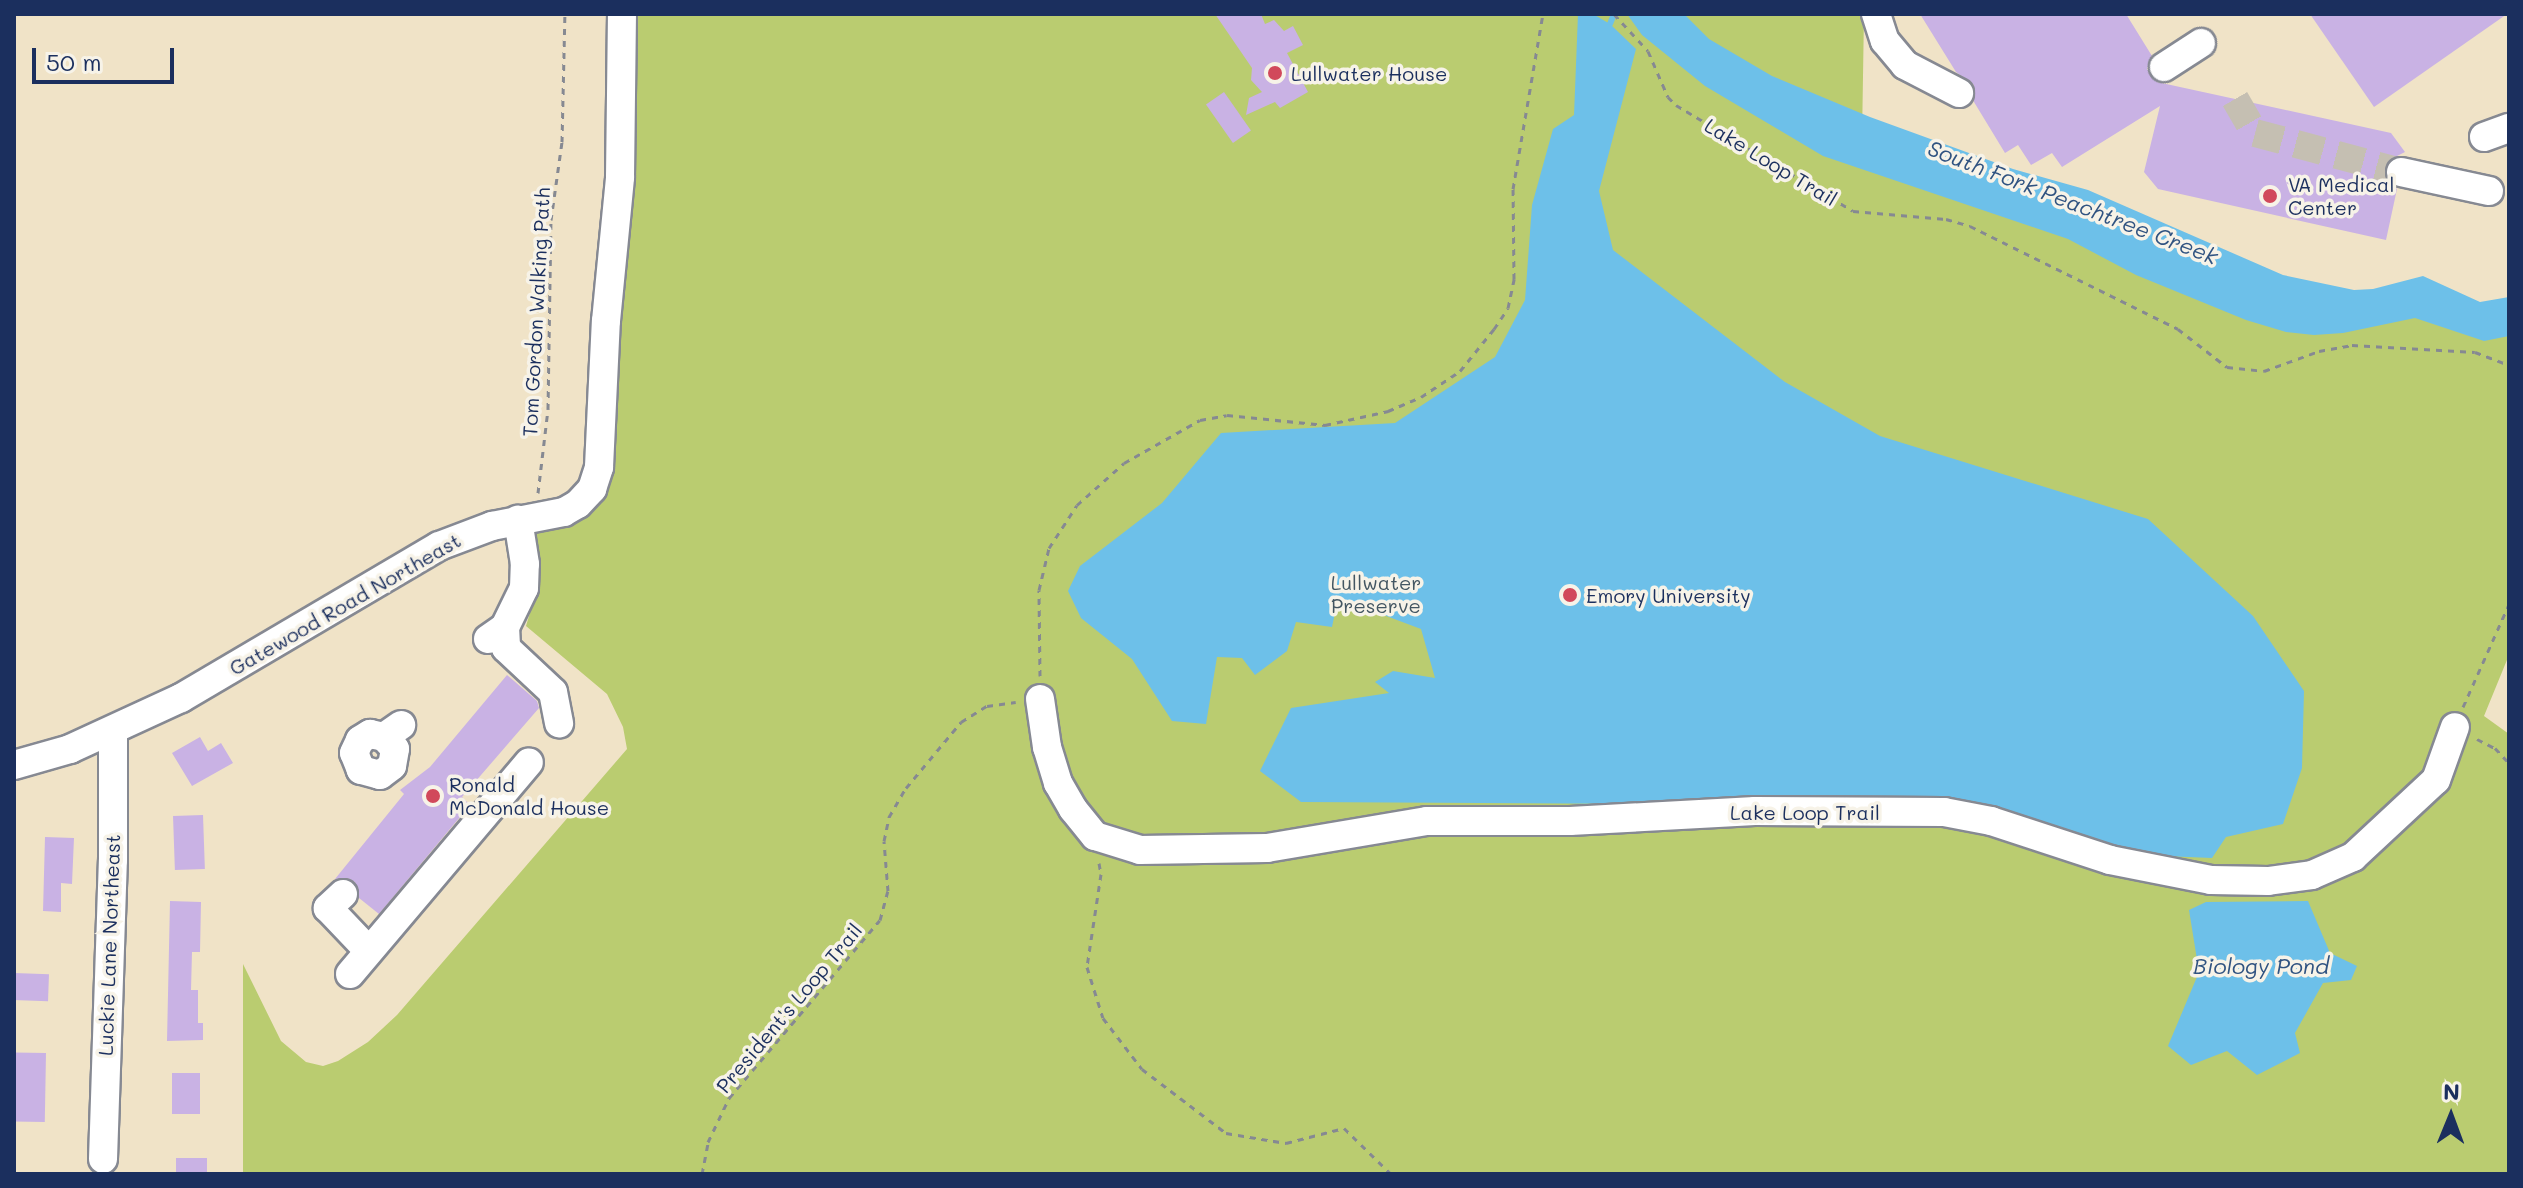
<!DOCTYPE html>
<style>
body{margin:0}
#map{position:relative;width:2523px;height:1188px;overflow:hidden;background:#f0e3c7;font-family:Mali,sans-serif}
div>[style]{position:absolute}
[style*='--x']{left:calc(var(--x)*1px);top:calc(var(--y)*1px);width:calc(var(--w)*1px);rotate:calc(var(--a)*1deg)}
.green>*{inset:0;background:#bacc70}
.water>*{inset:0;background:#6dc0e9}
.stream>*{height:6px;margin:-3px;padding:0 3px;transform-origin:3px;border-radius:3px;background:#6dc0e9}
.building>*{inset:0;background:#c9b2e4;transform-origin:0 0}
.minor-tunnel>*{height:28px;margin-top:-14px;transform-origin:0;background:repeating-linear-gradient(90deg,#c5bfb2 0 28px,transparent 0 42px)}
.path>*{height:3px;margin-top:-1.5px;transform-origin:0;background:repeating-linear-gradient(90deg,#868992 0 6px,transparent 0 12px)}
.roads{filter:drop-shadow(2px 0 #868992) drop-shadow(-2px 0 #868992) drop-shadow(0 2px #868992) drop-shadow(0 -2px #868992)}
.minor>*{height:28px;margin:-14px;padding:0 14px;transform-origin:14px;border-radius:14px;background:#fff}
.dots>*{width:22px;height:22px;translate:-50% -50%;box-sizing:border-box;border:4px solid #f7f3e8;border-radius:50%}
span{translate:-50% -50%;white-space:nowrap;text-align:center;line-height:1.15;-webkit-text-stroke:7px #f7f3e8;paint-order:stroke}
.poi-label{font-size:20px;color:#1b2f5e}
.left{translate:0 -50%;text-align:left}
.street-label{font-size:20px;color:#1b2f5e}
.park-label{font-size:20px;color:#435662}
.water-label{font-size:22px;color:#305381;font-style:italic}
.frame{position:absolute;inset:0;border:16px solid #1b2f5e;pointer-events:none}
.north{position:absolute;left:2411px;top:1076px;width:80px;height:80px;-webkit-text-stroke:6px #f7f3e8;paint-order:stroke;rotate:1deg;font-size:22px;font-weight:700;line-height:32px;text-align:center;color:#1b2f5e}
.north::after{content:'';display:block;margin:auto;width:28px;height:36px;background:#1b2f5e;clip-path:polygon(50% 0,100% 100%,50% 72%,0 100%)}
.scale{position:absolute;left:32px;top:48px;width:142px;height:36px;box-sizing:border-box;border:4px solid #1b2f5e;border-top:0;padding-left:10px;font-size:24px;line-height:28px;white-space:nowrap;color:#1b2f5e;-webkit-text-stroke:6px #f7f3e8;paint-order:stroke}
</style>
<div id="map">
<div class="green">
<i style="clip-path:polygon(622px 14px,1864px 14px,1862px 139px,2196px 267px,2509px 316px,2509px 655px,2484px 716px,2509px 734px,2509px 1174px,243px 1174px,243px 964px,281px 1041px,306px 1062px,323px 1066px,338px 1061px,368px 1042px,397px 1015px,627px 749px,623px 727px,607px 694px,526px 626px,538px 586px,535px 516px,585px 497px)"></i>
</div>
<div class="water">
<i style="clip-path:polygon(1578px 14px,1593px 14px,1610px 24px,1636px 49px,1599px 191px,1613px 250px,1785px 382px,1880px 436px,2148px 519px,2253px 616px,2304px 691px,2302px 768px,2283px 824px,2226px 837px,2212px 858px,2115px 854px,1981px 806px,1301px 802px,1260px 771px,1291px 708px,1389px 693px,1375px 682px,1393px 671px,1435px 678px,1421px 629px,1338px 598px,1332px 627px,1296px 622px,1287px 651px,1255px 675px,1242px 658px,1217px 657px,1206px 724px,1172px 721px,1132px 659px,1081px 618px,1068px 591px,1080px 566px,1162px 503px,1221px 433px,1395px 423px,1495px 357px,1525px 300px,1532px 205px,1553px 129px,1574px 115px)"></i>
<i style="clip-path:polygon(1627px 14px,1684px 14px,1709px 39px,1772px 76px,1870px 117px,2013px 169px,2088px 190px,2283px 275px,2354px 290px,2373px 289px,2423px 276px,2480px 302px,2509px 297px,2509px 336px,2484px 341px,2415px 318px,2343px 333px,2314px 335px,2286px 332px,2246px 320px,2136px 275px,2068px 239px,1823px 156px,1705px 86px,1642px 35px)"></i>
<i style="clip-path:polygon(2308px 901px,2330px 953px,2357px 966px,2351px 980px,2323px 983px,2295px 1033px,2300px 1053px,2257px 1075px,2227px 1051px,2191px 1065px,2168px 1046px,2199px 972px,2189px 910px,2206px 902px)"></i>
</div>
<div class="stream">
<i style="--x:1610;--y:24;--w:11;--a:-68"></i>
</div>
<div class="building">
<i style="clip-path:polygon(1215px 14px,1261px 14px,1265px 24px,1274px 20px,1284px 31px,1293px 26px,1303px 45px,1287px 53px,1308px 92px,1280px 108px,1275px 102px,1246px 115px,1249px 98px,1262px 92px,1251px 80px,1252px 68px)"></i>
<i style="clip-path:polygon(1920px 14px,2126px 14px,2152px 56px,2147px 69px,2157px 82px,2391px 133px,2405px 152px,2389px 160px,2385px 168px,2385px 178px,2397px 189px,2386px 240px,2158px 189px,2144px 172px,2160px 106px,2062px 167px,2052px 153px,2031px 165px,2018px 145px,2005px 153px,1974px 102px,1974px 85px,1956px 72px)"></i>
<i style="clip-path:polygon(2310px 14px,2507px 14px,2374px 107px)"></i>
<i style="left:1224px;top:92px;width:47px;height:22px;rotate:55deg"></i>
<i style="clip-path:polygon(507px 675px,537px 701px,539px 708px,462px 797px,470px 805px,379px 914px,359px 898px,355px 882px,347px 878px,335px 879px,404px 794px,400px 790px,430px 767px)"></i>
<i style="clip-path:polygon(200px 737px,208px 751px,221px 743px,233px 763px,192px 786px,172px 753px)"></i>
<i style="left:203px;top:815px;width:54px;height:30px;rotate:88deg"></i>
<i style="clip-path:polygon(45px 837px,74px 838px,72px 884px,61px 883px,61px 912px,43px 911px)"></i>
<i style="clip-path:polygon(170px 901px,201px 902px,200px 952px,192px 952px,191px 990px,198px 990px,198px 1023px,203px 1023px,203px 1040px,167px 1041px)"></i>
<i style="left:14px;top:973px;width:35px;height:27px;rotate:2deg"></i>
<i style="left:46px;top:1053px;width:69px;height:32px;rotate:91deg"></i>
<i style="left:172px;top:1073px;width:28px;height:41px"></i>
<i style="left:176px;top:1158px;width:31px;height:16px"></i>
</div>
<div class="minor-tunnel">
<i style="--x:2235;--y:99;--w:39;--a:60"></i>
<i style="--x:2255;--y:133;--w:151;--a:15"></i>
</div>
<div class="path">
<i style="--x:1614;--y:14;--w:50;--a:47.4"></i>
<i style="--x:1648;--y:51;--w:50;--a:66.5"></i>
<i style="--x:1668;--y:97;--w:11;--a:45"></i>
<i style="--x:1676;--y:105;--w:206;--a:30.9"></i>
<i style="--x:1853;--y:211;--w:93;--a:4.9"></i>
<i style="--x:1946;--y:219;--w:25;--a:16"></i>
<i style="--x:1970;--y:226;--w:232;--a:26.3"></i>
<i style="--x:2178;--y:329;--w:62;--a:37.8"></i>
<i style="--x:2227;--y:367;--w:37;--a:6"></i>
<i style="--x:2264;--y:371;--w:59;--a:-20"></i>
<i style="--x:2319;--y:351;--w:34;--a:-10"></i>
<i style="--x:2352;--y:345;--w:123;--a:3.3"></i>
<i style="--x:2475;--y:352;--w:36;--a:21"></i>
<i style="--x:538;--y:493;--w:85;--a:-83.2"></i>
<i style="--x:548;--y:409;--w:189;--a:-89.1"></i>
<i style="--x:551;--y:220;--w:79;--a:-82"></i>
<i style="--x:562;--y:142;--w:128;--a:-88.7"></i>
<i style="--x:1040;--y:676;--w:86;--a:-90.7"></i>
<i style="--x:1039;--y:590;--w:43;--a:-76.6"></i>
<i style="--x:1049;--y:548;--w:51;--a:-56.9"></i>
<i style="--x:1077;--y:505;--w:63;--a:-41.8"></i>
<i style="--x:1124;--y:463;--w:87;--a:-29.5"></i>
<i style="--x:1200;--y:420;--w:27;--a:-10"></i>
<i style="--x:1227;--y:415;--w:99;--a:5.8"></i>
<i style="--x:1325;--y:425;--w:65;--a:-12.5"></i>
<i style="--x:1388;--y:411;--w:36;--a:-23"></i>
<i style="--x:1421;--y:397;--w:47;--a:-33.7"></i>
<i style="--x:1460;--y:371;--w:54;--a:-51"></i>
<i style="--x:1494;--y:329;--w:25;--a:-56"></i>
<i style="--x:1508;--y:308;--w:30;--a:-78"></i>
<i style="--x:1514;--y:279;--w:90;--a:-90.6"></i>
<i style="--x:1513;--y:189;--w:178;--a:-80.3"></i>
<i style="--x:2463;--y:707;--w:113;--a:-65.9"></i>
<i style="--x:2477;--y:739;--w:20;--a:27"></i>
<i style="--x:2495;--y:748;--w:21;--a:47"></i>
<i style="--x:1099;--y:863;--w:11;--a:80"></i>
<i style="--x:1101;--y:874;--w:94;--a:98.6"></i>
<i style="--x:1087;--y:967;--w:53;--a:72.6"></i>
<i style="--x:1103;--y:1018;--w:64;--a:52.6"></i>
<i style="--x:1142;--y:1069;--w:106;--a:37.3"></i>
<i style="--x:1226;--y:1133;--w:61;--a:9.5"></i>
<i style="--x:1286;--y:1143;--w:60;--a:-14.5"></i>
<i style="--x:1344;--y:1128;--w:66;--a:44.4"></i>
<i style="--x:702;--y:1174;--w:33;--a:-79"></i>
<i style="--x:708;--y:1142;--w:49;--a:-64.5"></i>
<i style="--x:729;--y:1098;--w:233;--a:-49.7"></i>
<i style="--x:880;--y:920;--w:30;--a:-75"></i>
<i style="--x:888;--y:891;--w:50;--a:-94.6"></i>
<i style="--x:884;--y:841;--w:25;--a:-78"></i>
<i style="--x:889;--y:817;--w:34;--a:-60"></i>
<i style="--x:906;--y:788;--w:86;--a:-50.2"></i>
<i style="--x:961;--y:722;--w:31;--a:-32"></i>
<i style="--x:987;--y:706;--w:29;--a:-8"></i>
</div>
<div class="roads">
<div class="minor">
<i style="--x:1876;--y:14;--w:28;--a:72"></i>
<i style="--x:1885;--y:41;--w:31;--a:50"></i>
<i style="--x:1905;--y:65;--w:61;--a:27.4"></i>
<i style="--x:2164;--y:67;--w:44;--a:-33"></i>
<i style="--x:2484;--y:137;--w:27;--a:-20"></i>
<i style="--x:2401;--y:172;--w:90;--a:12.2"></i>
<i style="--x:505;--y:627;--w:21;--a:87"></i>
<i style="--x:506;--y:648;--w:64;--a:43.1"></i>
<i style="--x:553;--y:692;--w:32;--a:79"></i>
<i style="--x:488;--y:639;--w:21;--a:-35"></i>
<i style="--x:505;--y:627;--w:43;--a:-64"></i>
<i style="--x:524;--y:588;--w:24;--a:-88"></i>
<i style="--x:525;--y:564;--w:45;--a:-99"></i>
<i style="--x:1040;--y:699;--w:49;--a:81.7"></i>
<i style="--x:1047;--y:747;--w:38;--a:73"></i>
<i style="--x:1058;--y:783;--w:30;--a:60"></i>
<i style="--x:1073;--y:809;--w:35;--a:51"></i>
<i style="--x:1095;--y:836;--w:47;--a:17.3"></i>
<i style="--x:1140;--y:850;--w:127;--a:-0.9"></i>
<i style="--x:1267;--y:848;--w:162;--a:-9.6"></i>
<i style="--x:1427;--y:821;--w:143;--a:0"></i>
<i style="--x:1570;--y:821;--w:185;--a:-3.1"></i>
<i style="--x:1755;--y:811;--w:189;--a:0.3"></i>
<i style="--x:1944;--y:812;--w:48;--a:10.8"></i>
<i style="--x:1991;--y:821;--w:125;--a:18.1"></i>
<i style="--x:2110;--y:860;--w:103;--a:11.2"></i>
<i style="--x:2211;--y:880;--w:57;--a:1"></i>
<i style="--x:2268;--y:881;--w:44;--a:-7.8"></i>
<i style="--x:2312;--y:875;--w:45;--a:-23.7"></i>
<i style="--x:2353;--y:857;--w:113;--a:-42.9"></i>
<i style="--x:2436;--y:780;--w:56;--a:-70.3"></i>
<i style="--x:384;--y:737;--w:16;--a:47"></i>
<i style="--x:395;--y:749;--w:17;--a:100"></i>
<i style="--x:392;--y:766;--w:15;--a:143"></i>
<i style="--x:380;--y:775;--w:20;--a:-165"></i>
<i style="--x:361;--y:770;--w:18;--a:-112"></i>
<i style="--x:354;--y:753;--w:14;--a:-65"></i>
<i style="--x:360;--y:740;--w:12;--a:-31"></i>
<i style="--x:370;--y:734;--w:14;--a:12"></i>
<i style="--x:384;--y:737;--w:21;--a:-35"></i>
<i style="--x:14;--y:765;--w:58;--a:-15.9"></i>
<i style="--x:70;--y:749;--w:122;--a:-24.7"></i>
<i style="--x:181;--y:698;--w:299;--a:-30.5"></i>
<i style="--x:439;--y:546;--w:57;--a:-20.7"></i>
<i style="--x:492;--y:526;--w:73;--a:-11"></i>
<i style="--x:564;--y:512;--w:16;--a:-30"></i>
<i style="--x:578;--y:504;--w:21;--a:-47"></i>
<i style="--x:592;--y:489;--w:23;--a:-72"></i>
<i style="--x:599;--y:467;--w:146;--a:-87.3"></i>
<i style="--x:606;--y:321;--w:145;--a:-84.4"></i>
<i style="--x:620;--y:177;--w:163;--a:-89.3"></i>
<i style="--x:343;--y:894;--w:21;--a:137"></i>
<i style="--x:328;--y:908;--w:59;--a:46.4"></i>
<i style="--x:350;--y:974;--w:277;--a:-49.8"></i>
<i style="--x:103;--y:1159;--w:299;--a:-88.1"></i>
<i style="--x:113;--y:860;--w:129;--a:-90"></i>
</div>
</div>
<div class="dots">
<i style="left:1275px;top:73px;background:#d1495b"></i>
<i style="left:2270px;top:196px;background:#d1495b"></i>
<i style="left:1570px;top:595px;background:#d1495b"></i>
<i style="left:433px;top:796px;background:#d1495b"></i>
</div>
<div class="poi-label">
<span class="left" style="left:1291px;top:73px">Lullwater House</span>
<span class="left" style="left:2288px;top:196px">VA Medical<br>Center</span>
<span class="left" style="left:1586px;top:595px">Emory University</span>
<span class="left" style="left:449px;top:796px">Ronald<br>McDonald House</span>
</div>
<div class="street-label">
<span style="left:1771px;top:162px;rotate:31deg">Lake Loop Trail</span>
<span style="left:536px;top:312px;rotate:-87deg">Tom Gordon Walking Path</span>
<span style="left:345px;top:604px;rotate:-30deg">Gatewood Road Northeast</span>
<span style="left:1805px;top:812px">Lake Loop Trail</span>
<span style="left:109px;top:945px;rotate:-88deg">Luckie Lane Northeast</span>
<span style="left:789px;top:1008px;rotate:-50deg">President's Loop Trail</span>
</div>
<div class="park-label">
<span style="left:1376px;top:594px">Lullwater<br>Preserve</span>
</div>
<div class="water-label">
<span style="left:2073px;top:202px;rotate:21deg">South Fork Peachtree Creek</span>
<span style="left:2261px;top:966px">Biology Pond</span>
</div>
<div class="frame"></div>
<div class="north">N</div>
<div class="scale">50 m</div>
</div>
